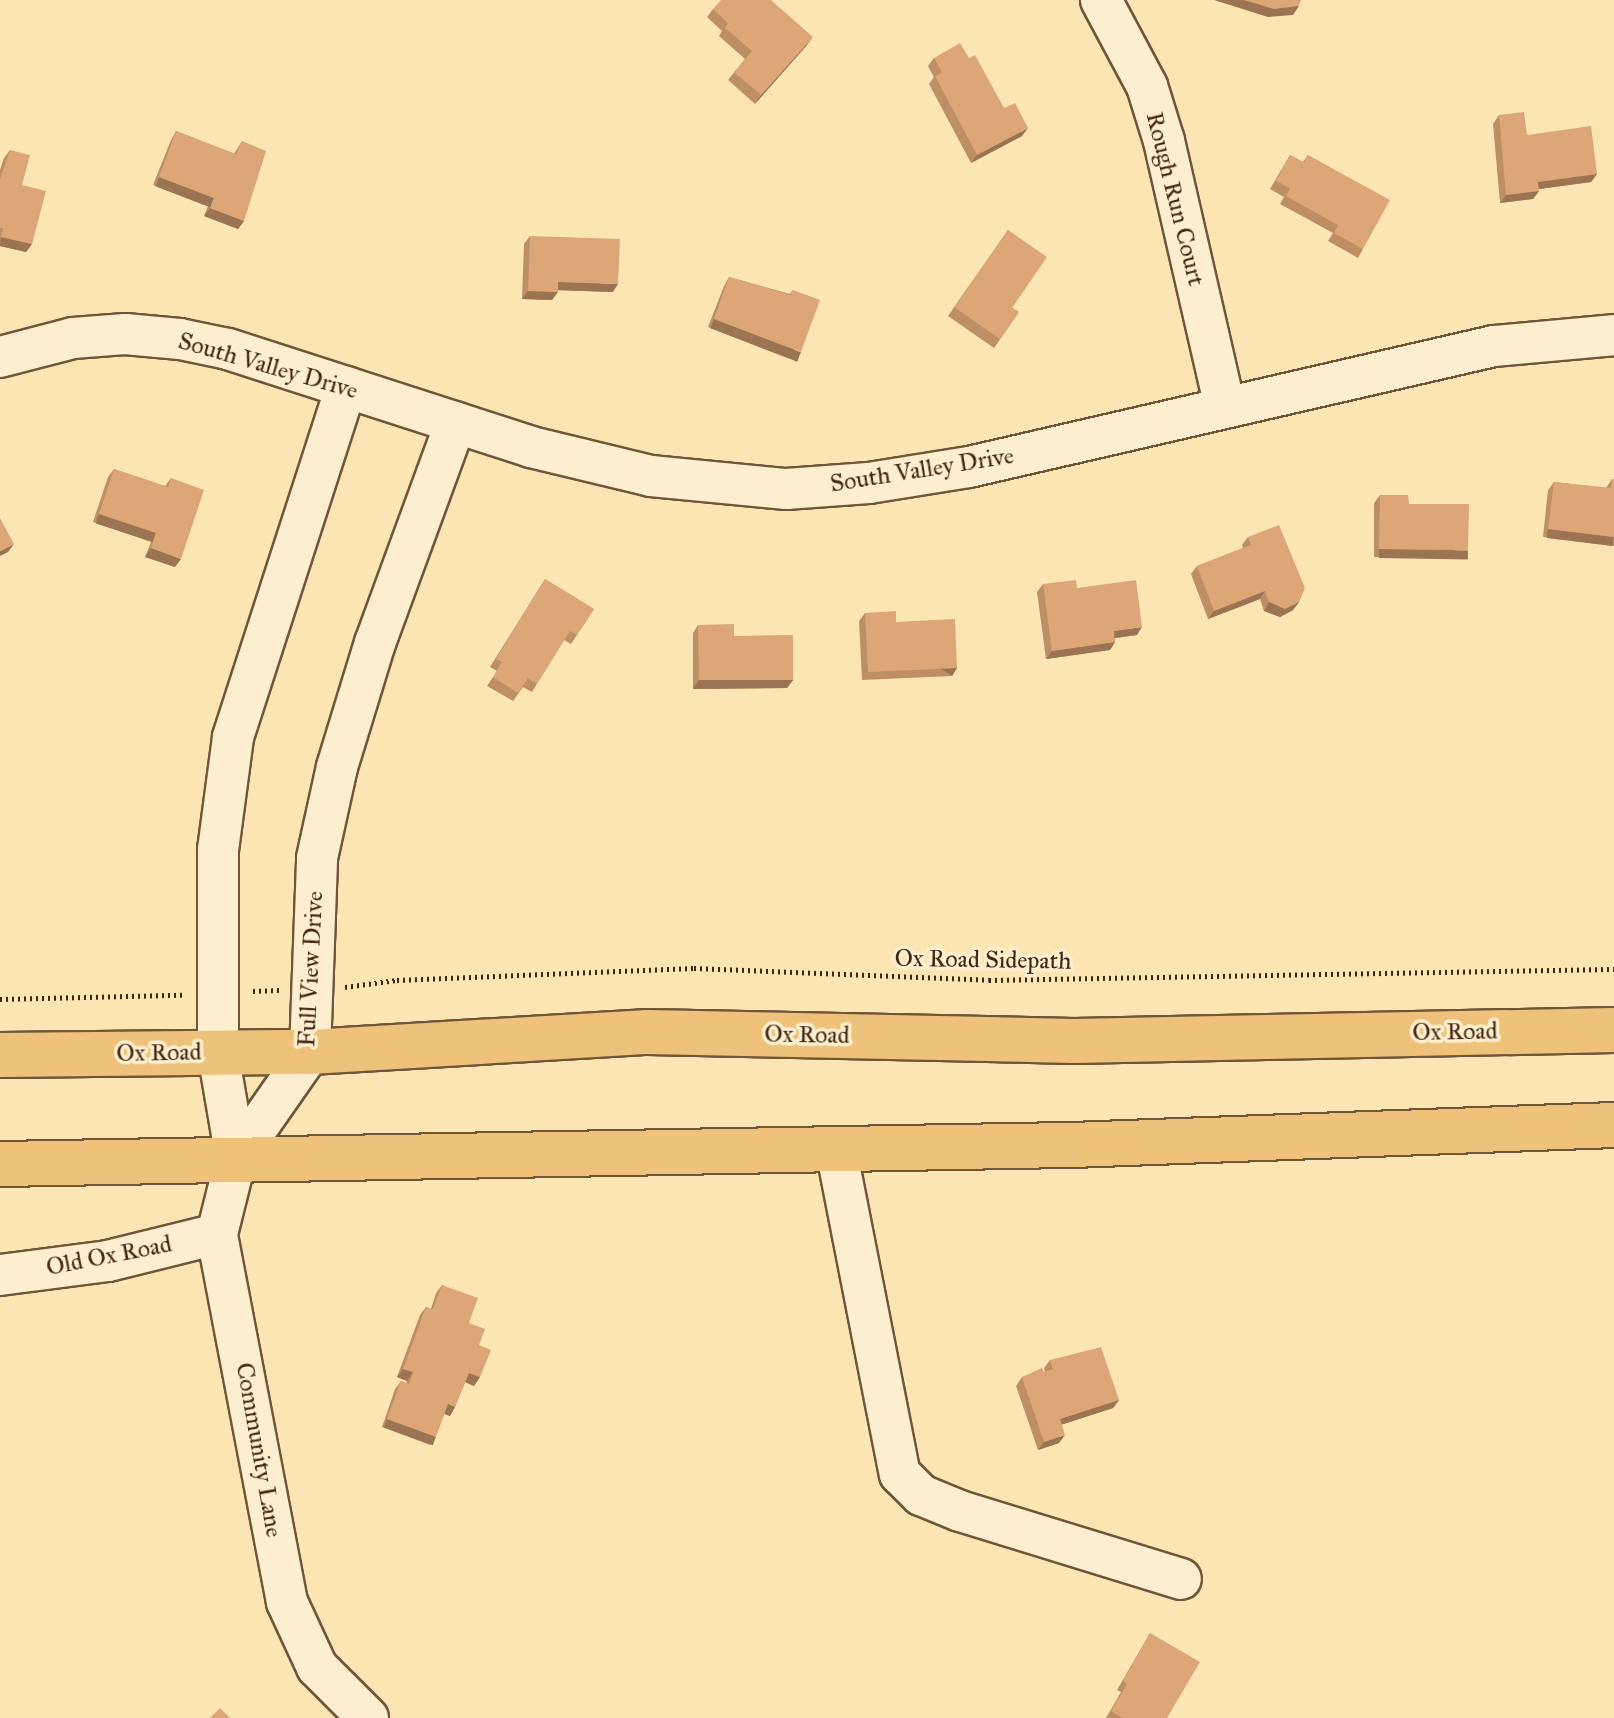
<!DOCTYPE html>
<style>
body{margin:0}
#map{position:relative;width:1614px;height:1718px;overflow:hidden;background:#fbe5b3;font-family:"IM FELL Great Primer",serif}
div>[style]{position:absolute}
[style*='--x']{left:calc(var(--x)*1px);top:calc(var(--y)*1px);width:calc(var(--w)*1px);rotate:calc(var(--a)*1deg)}
.path>*{height:5px;margin-top:-2.5px;transform-origin:0;background:repeating-linear-gradient(90deg,#412512 0 2px,transparent 0 6px)}
.roads{filter:drop-shadow(2px 0 #70553a) drop-shadow(-2px 0 #70553a) drop-shadow(0 2px #70553a) drop-shadow(0 -2px #70553a)}
.minor>*{height:40px;margin:-20px;padding:0 20px;transform-origin:20px;border-radius:20px;background:#fceece}
.highway>*{height:44px;margin:-22px;padding:0 22px;transform-origin:22px;border-radius:22px;background:#eec27a}
.wall>*{inset:0;background:#be8f65}
.shaded-wall>*{inset:0;background:#9b7453;transform-origin:0 0}
.building>*{inset:0;background:#dda676}
span{translate:-50% -50%;white-space:nowrap;text-align:center;line-height:1.15;-webkit-text-stroke:7px #fceece;paint-order:stroke}
.street-label{font-size:24px;color:#412512}
</style>
<div id="map">
<div class="path">
<i style="--x:345;--y:987;--w:52;--a:-7.7"></i>
<i style="--x:397;--y:980;--w:297;--a:-2.3"></i>
<i style="--x:694;--y:968;--w:295;--a:2.3"></i>
<i style="--x:989;--y:980;--w:625;--a:-1.01"></i>
<i style="--x:253;--y:991;--w:26;--a:-2"></i>
<i style="--x:0;--y:999;--w:183;--a:-1.3"></i>
</div>
<div class="roads">
<div class="minor">
<i style="--x:1101;--y:0;--w:98;--a:61.9"></i>
<i style="--x:1147;--y:86;--w:58;--a:72.8"></i>
<i style="--x:1164;--y:141;--w:273;--a:77.1"></i>
<i style="--x:0;--y:357;--w:75;--a:-14.6"></i>
<i style="--x:73;--y:338;--w:52;--a:-4.4"></i>
<i style="--x:125;--y:334;--w:55;--a:5.2"></i>
<i style="--x:180;--y:339;--w:49;--a:11.8"></i>
<i style="--x:228;--y:349;--w:318;--a:17.9"></i>
<i style="--x:531;--y:447;--w:123;--a:13.6"></i>
<i style="--x:651;--y:476;--w:136;--a:5.5"></i>
<i style="--x:786;--y:489;--w:83;--a:-4.1"></i>
<i style="--x:869;--y:483;--w:101;--a:-9.1"></i>
<i style="--x:969;--y:467;--w:539;--a:-12.98"></i>
<i style="--x:1494;--y:346;--w:121;--a:-5.2"></i>
<i style="--x:836;--y:1149;--w:331;--a:78.9"></i>
<i style="--x:900;--y:1474;--w:30;--a:45"></i>
<i style="--x:921;--y:1495;--w:42;--a:22.3"></i>
<i style="--x:960;--y:1511;--w:231;--a:17.1"></i>
<i style="--x:236;--y:1158;--w:107;--a:-99.7"></i>
<i style="--x:218;--y:1053;--w:203;--a:-90"></i>
<i style="--x:218;--y:850;--w:114;--a:-82.4"></i>
<i style="--x:233;--y:737;--w:368;--a:-72.1"></i>
<i style="--x:0;--y:1275;--w:109;--a:-7.4"></i>
<i style="--x:108;--y:1261;--w:112;--a:-13.9"></i>
<i style="--x:368;--y:1718;--w:72;--a:-135"></i>
<i style="--x:317;--y:1667;--w:72;--a:-114.8"></i>
<i style="--x:287;--y:1602;--w:375;--a:-100.8"></i>
<i style="--x:217;--y:1234;--w:78;--a:-76"></i>
<i style="--x:236;--y:1158;--w:129;--a:-55.1"></i>
<i style="--x:310;--y:1052;--w:194;--a:-87.9"></i>
<i style="--x:317;--y:858;--w:93;--a:-77.6"></i>
<i style="--x:337;--y:767;--w:130;--a:-73"></i>
<i style="--x:375;--y:643;--w:235;--a:-69.9"></i>
</div>
<div class="highway">
<i style="--x:0;--y:1055;--w:310;--a:-0.6"></i>
<i style="--x:310;--y:1052;--w:339;--a:-3.4"></i>
<i style="--x:648;--y:1032;--w:426;--a:1.2"></i>
<i style="--x:1074;--y:1041;--w:540;--a:-1.17"></i>
<i style="--x:0;--y:1164;--w:1072;--a:-1.02"></i>
<i style="--x:1072;--y:1145;--w:542;--a:-2.11"></i>
</div>
</div>
<div class="wall">
<i style="clip-path:polygon(713px 9px,807px 45px,755px 104px,728px 80px,745px 59px,719px 36px,722px 31px,707px 17px)"></i>
<i style="clip-path:polygon(934px 58px,969px 58px,1004px 108px,1022px 136px,971px 163px,929px 84px,934px 77px,928px 66px)"></i>
<i style="clip-path:polygon(1499px 115px,1527px 135px,1597px 174px,1591px 182px,1539px 189px,1539px 191px,1533px 199px,1500px 203px,1493px 124px)"></i>
<i style="clip-path:polygon(176px 131px,234px 154px,242px 141px,244px 221px,238px 229px,204px 216px,208px 206px,153px 185px,171px 140px)"></i>
<i style="clip-path:polygon(10px 150px,22px 185px,32px 244px,26px 252px,0 246px,0 170px,4px 158px)"></i>
<i style="clip-path:polygon(1290px 155px,1303px 162px,1308px 155px,1363px 249px,1358px 258px,1328px 241px,1333px 233px,1280px 204px,1284px 197px,1270px 189px)"></i>
<i style="clip-path:polygon(1008px 230px,1012px 308px,1019px 312px,994px 348px,948px 316px)"></i>
<i style="clip-path:polygon(530px 236px,613px 292px,558px 290px,552px 300px,522px 299px,524px 244px)"></i>
<i style="clip-path:polygon(729px 277px,790px 294px,793px 290px,795px 360px,708px 327px,724px 286px)"></i>
<i style="clip-path:polygon(114px 469px,165px 486px,171px 478px,175px 567px,145px 557px,151px 542px,93px 522px,108px 477px)"></i>
<i style="clip-path:polygon(1612px 479px,1614px 479px,1614px 546px,1543px 537px,1548px 490px,1554px 482px,1606px 488px)"></i>
<i style="clip-path:polygon(1380px 495px,1409px 504px,1463px 558px,1374px 557px,1374px 503px)"></i>
<i style="clip-path:polygon(1248px 537px,1299px 602px,1293px 610px,1280px 617px,1264px 611px,1260px 599px,1208px 619px,1191px 574px,1197px 566px,1243px 548px,1242px 545px)"></i>
<i style="clip-path:polygon(545px 579px,594px 609px,571px 644px,564px 640px,532px 692px,523px 687px,513px 701px,487px 686px,497px 671px,490px 667px)"></i>
<i style="clip-path:polygon(1043px 584px,1077px 588px,1137px 635px,1115px 638px,1115px 642px,1110px 650px,1046px 659px,1037px 592px)"></i>
<i style="clip-path:polygon(865px 613px,896px 622px,957px 668px,952px 676px,862px 680px,859px 621px)"></i>
<i style="clip-path:polygon(698px 625px,734px 636px,793px 680px,787px 688px,693px 689px,693px 633px)"></i>
<i style="clip-path:polygon(442px 1285px,469px 1323px,479px 1345px,480px 1377px,474px 1386px,465px 1382px,455px 1407px,450px 1416px,444px 1414px,430px 1445px,382px 1427px,395px 1389px,401px 1381px,406px 1383px,407px 1381px,397px 1377px,420px 1315px,426px 1307px,431px 1309px,436px 1293px)"></i>
<i style="clip-path:polygon(1050px 1360px,1119px 1400px,1113px 1408px,1061px 1425px,1059px 1443px,1038px 1450px,1016px 1386px,1022px 1377px,1045px 1372px,1044px 1368px)"></i>
<i style="clip-path:polygon(1150px 1633px,1167px 1718px,1106px 1718px,1121px 1692px,1117px 1690px)"></i>
</div>
<div class="shaded-wall">
<i style="clip-path:polygon(1214px 0,1244px 0,1299px 6px,1293px 15px,1268px 17px)"></i>
<i style="clip-path:polygon(813px 37px,807px 45px,755px 104px,761px 95px)"></i>
<i style="clip-path:polygon(1028px 128px,1022px 136px,971px 163px,977px 155px)"></i>
<i style="clip-path:polygon(1597px 174px,1591px 182px,1532px 190px,1538px 182px)"></i>
<i style="left:159px;top:177px;width:59px;height:10px;rotate:21deg"></i>
<i style="clip-path:polygon(1539px 191px,1533px 199px,1500px 203px,1506px 195px)"></i>
<i style="clip-path:polygon(210px 208px,244px 221px,238px 229px,204px 216px)"></i>
<i style="clip-path:polygon(1px 237px,32px 244px,26px 252px,0 246px)"></i>
<i style="clip-path:polygon(558px 282px,618px 284px,613px 292px,552px 290px)"></i>
<i style="clip-path:polygon(528px 291px,558px 292px,552px 300px,522px 299px)"></i>
<i style="left:714px;top:319px;width:93px;height:10px;rotate:21deg"></i>
<i style="left:99px;top:514px;width:60px;height:10px;rotate:18deg"></i>
<i style="left:1548px;top:529px;width:66px;height:9px;rotate:7deg"></i>
<i style="clip-path:polygon(14px 544px,8px 552px,0 556px,0 551px)"></i>
<i style="clip-path:polygon(151px 548px,181px 559px,175px 567px,145px 557px)"></i>
<i style="left:1379px;top:549px;width:89px;height:9px;rotate:1deg"></i>
<i style="clip-path:polygon(1265px 591px,1260px 599px,1208px 619px,1214px 611px)"></i>
<i style="clip-path:polygon(1269px 602px,1299px 602px,1293px 610px,1280px 617px,1264px 611px)"></i>
<i style="clip-path:polygon(1142px 627px,1137px 635px,1108px 639px,1114px 631px)"></i>
<i style="clip-path:polygon(1115px 642px,1110px 650px,1046px 659px,1052px 651px)"></i>
<i style="left:957px;top:668px;width:9px;height:89px;rotate:122deg"></i>
<i style="clip-path:polygon(699px 680px,793px 680px,787px 688px,693px 689px)"></i>
<i style="clip-path:polygon(403px 1369px,413px 1372px,407px 1381px,397px 1377px)"></i>
<i style="clip-path:polygon(469px 1373px,480px 1377px,474px 1386px,463px 1381px)"></i>
<i style="clip-path:polygon(1119px 1400px,1113px 1408px,1054px 1427px,1060px 1419px)"></i>
<i style="clip-path:polygon(448px 1404px,455px 1407px,450px 1416px,442px 1413px)"></i>
<i style="left:387px;top:1419px;width:52px;height:9px;rotate:20deg"></i>
<i style="clip-path:polygon(1065px 1435px,1059px 1443px,1038px 1450px,1044px 1442px)"></i>
</div>
<div class="building">
<i style="clip-path:polygon(721px 0,771px 0,813px 37px,761px 95px,734px 72px,752px 51px,725px 28px,728px 23px,713px 9px)"></i>
<i style="clip-path:polygon(1244px 0,1301px 0,1299px 6px,1274px 9px)"></i>
<i style="clip-path:polygon(960px 43px,969px 58px,975px 55px,1004px 108px,1015px 103px,1028px 128px,977px 155px,935px 76px,942px 72px,934px 58px)"></i>
<i style="clip-path:polygon(1524px 112px,1527px 135px,1591px 126px,1597px 174px,1538px 182px,1539px 191px,1506px 195px,1499px 115px)"></i>
<i style="clip-path:polygon(176px 131px,236px 154px,242px 141px,266px 151px,244px 221px,210px 208px,214px 198px,159px 177px)"></i>
<i style="clip-path:polygon(10px 150px,30px 155px,22px 185px,46px 191px,32px 244px,1px 237px,3px 228px,0 228px,0 179px)"></i>
<i style="clip-path:polygon(1290px 155px,1304px 163px,1308px 155px,1390px 200px,1363px 249px,1334px 233px,1338px 225px,1286px 196px,1290px 188px,1276px 181px)"></i>
<i style="clip-path:polygon(1008px 230px,1047px 257px,1012px 308px,1019px 312px,1000px 339px,954px 307px)"></i>
<i style="clip-path:polygon(530px 236px,620px 239px,618px 284px,558px 282px,558px 292px,528px 291px)"></i>
<i style="clip-path:polygon(729px 277px,791px 295px,793px 290px,820px 300px,801px 352px,714px 319px)"></i>
<i style="clip-path:polygon(114px 469px,168px 487px,171px 478px,204px 490px,181px 559px,151px 548px,156px 533px,99px 514px)"></i>
<i style="clip-path:polygon(1612px 479px,1614px 479px,1614px 537px,1548px 529px,1554px 482px,1611px 488px)"></i>
<i style="clip-path:polygon(1380px 495px,1408px 495px,1409px 504px,1469px 504px,1468px 550px,1379px 549px)"></i>
<i style="clip-path:polygon(0 518px,14px 544px,0 551px)"></i>
<i style="clip-path:polygon(1279px 525px,1305px 588px,1299px 602px,1285px 609px,1269px 602px,1265px 591px,1214px 611px,1197px 566px,1251px 545px,1248px 537px)"></i>
<i style="clip-path:polygon(545px 579px,594px 609px,577px 635px,570px 631px,537px 684px,528px 678px,518px 693px,493px 677px,502px 662px,496px 659px)"></i>
<i style="clip-path:polygon(1076px 580px,1077px 588px,1136px 580px,1142px 627px,1114px 631px,1115px 642px,1052px 651px,1043px 584px)"></i>
<i style="clip-path:polygon(896px 611px,896px 622px,955px 619px,957px 668px,868px 672px,865px 613px)"></i>
<i style="clip-path:polygon(734px 624px,734px 636px,793px 635px,793px 680px,699px 680px,698px 625px)"></i>
<i style="clip-path:polygon(442px 1285px,478px 1298px,469px 1323px,485px 1329px,479px 1345px,491px 1350px,480px 1377px,469px 1373px,455px 1407px,448px 1404px,436px 1437px,387px 1419px,401px 1381px,409px 1384px,413px 1372px,403px 1369px,426px 1307px,433px 1309px)"></i>
<i style="clip-path:polygon(1101px 1347px,1119px 1400px,1060px 1419px,1065px 1435px,1044px 1442px,1022px 1377px,1042px 1368px,1044px 1372px,1053px 1369px,1050px 1360px)"></i>
<i style="clip-path:polygon(1150px 1633px,1200px 1662px,1167px 1718px,1123px 1718px,1111px 1711px,1127px 1684px,1123px 1681px)"></i>
<i style="clip-path:polygon(220px 1708px,230px 1718px,210px 1718px)"></i>
</div>
<div class="street-label">
<span style="left:1175px;top:199px;rotate:76deg">Rough Run Court</span>
<span style="left:268px;top:366px;rotate:16deg">South Valley Drive</span>
<span style="left:922px;top:470px;rotate:-9deg">South Valley Drive</span>
<span style="left:983px;top:960px;rotate:1deg">Ox Road Sidepath</span>
<span style="left:311px;top:969px;rotate:-87deg">Full View Drive</span>
<span style="left:1455px;top:1032px;rotate:-1deg">Ox Road</span>
<span style="left:807px;top:1035px;rotate:1deg">Ox Road</span>
<span style="left:159px;top:1053px;rotate:-1deg">Ox Road</span>
<span style="left:109px;top:1256px;rotate:-11deg">Old Ox Road</span>
<span style="left:259px;top:1450px;rotate:80deg">Community Lane</span>
</div>
</div>
